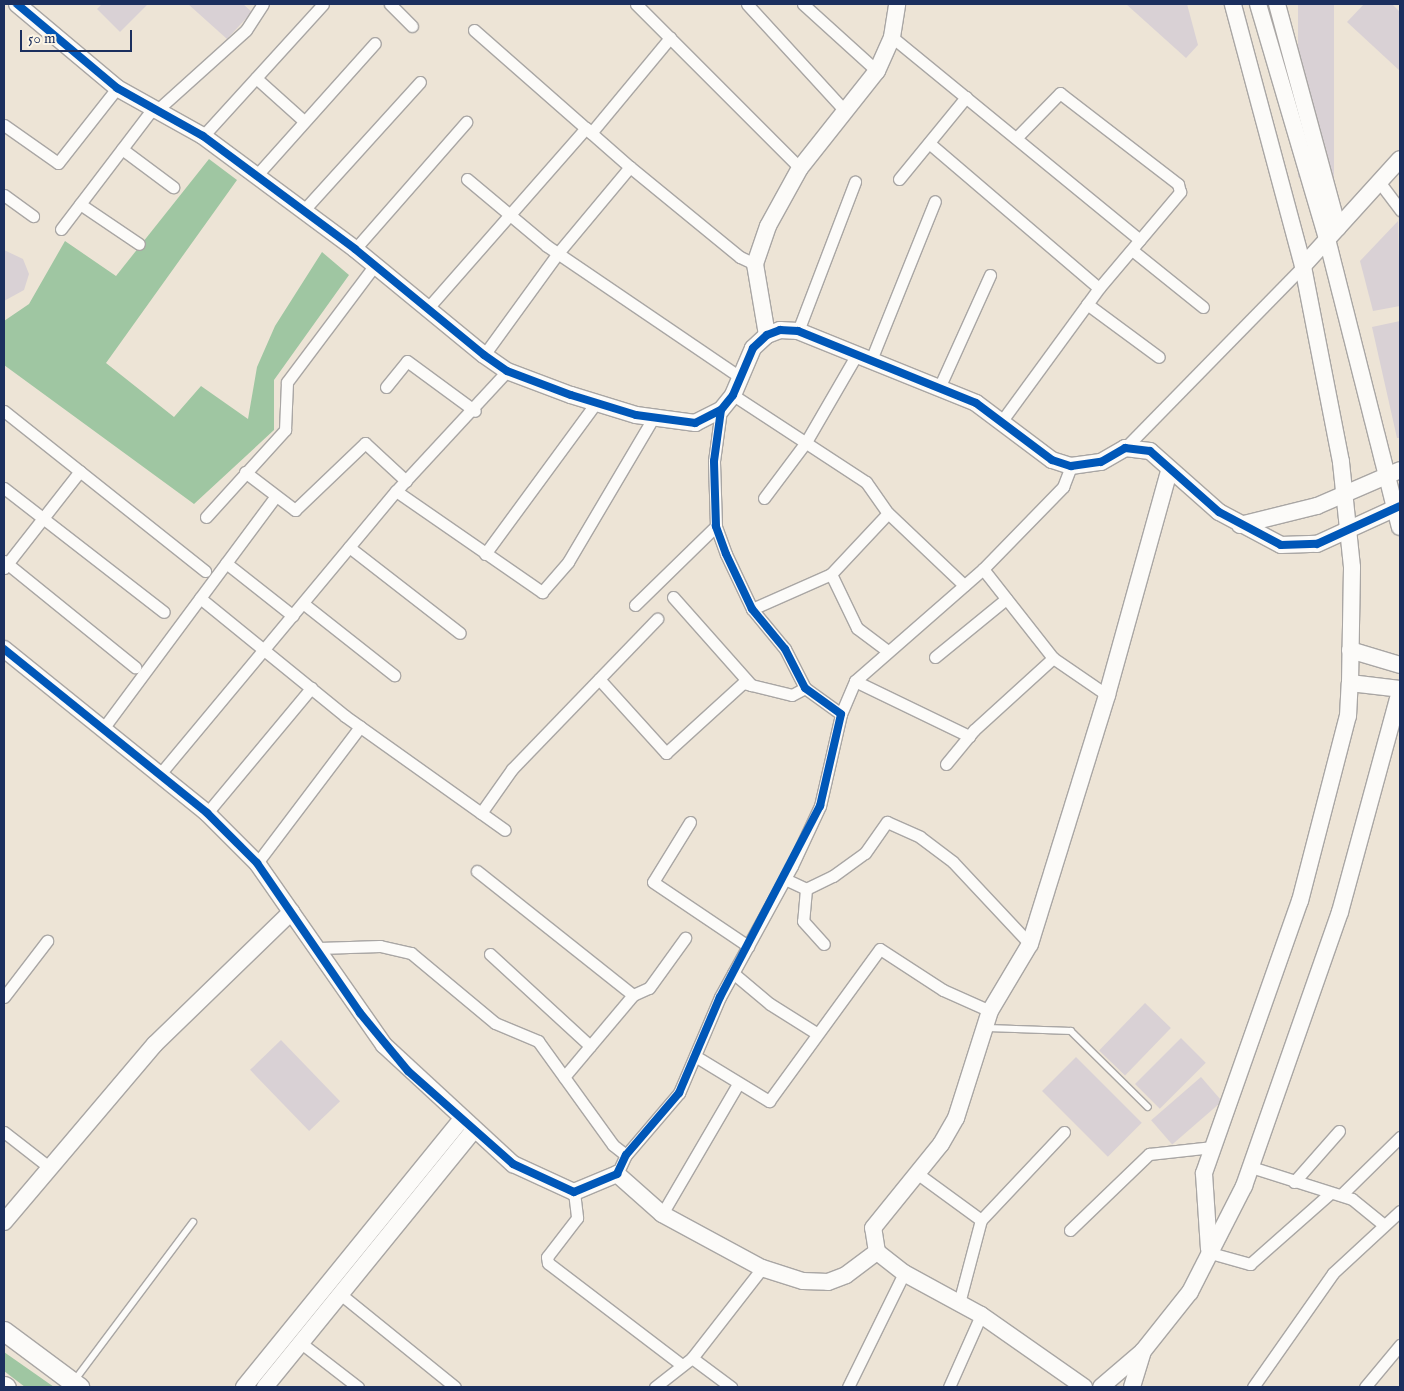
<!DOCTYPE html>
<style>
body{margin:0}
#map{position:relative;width:1404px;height:1391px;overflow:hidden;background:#ede4d6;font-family:"IM FELL English",serif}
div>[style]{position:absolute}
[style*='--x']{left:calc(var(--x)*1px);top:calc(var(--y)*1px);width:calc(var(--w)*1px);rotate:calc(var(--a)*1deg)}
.forest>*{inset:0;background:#9fc6a2}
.building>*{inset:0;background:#d9d1d5;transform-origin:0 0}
.roads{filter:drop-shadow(1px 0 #a9a6a4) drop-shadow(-1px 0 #a9a6a4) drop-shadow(0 1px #a9a6a4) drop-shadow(0 -1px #a9a6a4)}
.lane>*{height:5.5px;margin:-2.75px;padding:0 2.75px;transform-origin:2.75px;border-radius:2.75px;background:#fcfbf9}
.street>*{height:11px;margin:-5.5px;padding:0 5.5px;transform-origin:5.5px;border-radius:5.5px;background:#fcfbf9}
.secondary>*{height:16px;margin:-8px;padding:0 8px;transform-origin:8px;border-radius:8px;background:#fcfbf9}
.primary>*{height:19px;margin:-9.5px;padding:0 9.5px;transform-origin:9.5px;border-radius:9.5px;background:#fcfbf9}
.cycleway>*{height:8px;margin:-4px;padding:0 4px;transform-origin:4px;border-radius:4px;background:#0057b8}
span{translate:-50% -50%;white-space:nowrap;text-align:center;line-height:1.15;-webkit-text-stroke:5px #fcf5e5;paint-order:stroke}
.frame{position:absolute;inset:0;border:5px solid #1b2f5e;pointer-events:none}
.scale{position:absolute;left:20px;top:30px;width:112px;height:22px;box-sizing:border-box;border:2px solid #1b2f5e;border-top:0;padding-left:6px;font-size:15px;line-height:18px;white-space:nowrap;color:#1b2f5e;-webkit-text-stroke:4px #fcf5e5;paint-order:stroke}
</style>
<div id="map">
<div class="forest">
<i style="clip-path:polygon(209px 159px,237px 180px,106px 363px,174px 417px,201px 386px,248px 419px,257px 367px,275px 326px,322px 252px,349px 275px,274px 380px,274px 430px,194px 504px,4px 365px,4px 321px,29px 304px,65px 241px,116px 276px)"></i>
<i style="clip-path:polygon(4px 1352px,54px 1387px,55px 1387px,25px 1387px,4px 1371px)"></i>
</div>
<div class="building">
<i style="clip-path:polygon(102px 4px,148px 4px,120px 32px,97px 9px)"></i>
<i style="clip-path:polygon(188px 4px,243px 4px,252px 12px,227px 39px)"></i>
<i style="clip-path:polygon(1126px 4px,1187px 4px,1198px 45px,1186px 58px)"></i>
<i style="left:1298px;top:4px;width:36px;height:173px"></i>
<i style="clip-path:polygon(1364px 4px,1392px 4px,1400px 12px,1400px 71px,1347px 22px)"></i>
<i style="clip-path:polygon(1398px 221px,1400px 306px,1373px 311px,1360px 261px)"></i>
<i style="clip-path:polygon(4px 250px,23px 259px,29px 274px,24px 290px,4px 301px)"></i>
<i style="clip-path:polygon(1400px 321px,1400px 438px,1397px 438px,1372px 327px)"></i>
<i style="left:1145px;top:1003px;width:36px;height:66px;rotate:44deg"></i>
<i style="left:1181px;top:1038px;width:35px;height:65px;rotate:45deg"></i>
<i style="left:281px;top:1040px;width:85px;height:43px;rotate:46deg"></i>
<i style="left:1076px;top:1057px;width:93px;height:48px;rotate:45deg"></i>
<i style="left:1201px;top:1077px;width:32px;height:66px;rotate:49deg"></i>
</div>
<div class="roads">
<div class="lane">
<i style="--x:988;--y:1028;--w:83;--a:2.1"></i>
<i style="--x:1071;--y:1031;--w:108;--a:44.6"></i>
<i style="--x:75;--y:1380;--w:197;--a:-53.2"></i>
</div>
<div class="street">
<i style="--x:390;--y:4;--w:31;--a:45"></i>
<i style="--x:636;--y:4;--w:232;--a:45"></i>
<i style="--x:747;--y:4;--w:145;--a:47.5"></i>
<i style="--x:803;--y:4;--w:100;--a:42.2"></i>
<i style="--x:474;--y:30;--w:208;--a:41.3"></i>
<i style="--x:630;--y:167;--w:142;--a:39.3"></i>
<i style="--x:740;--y:257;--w:17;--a:25"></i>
<i style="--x:892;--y:37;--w:320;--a:39.3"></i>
<i style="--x:256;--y:78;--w:64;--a:41.9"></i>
<i style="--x:155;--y:112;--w:122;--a:-42"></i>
<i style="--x:246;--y:30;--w:31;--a:-57"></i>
<i style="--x:4;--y:125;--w:66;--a:35.1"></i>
<i style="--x:58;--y:163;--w:95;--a:-51.8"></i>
<i style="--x:591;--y:133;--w:124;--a:-50.3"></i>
<i style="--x:203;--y:136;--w:178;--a:-47.7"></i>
<i style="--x:929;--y:143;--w:223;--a:40.5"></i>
<i style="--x:122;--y:149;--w:64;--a:36.7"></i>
<i style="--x:256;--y:176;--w:178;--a:-48.2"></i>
<i style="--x:467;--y:179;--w:104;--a:39.9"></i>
<i style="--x:547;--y:246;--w:233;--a:34.2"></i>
<i style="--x:899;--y:179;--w:106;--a:-50.7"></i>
<i style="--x:1380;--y:183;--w:34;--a:53"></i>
<i style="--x:4;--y:195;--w:36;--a:36"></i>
<i style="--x:80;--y:204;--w:71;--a:34.1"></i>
<i style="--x:303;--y:211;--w:174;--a:-47.8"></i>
<i style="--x:61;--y:229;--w:148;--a:-52.7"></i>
<i style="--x:355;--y:249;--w:169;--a:-48.8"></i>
<i style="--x:1132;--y:250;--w:91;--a:38.8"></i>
<i style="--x:1087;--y:304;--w:89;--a:36.4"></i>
<i style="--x:427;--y:309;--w:241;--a:-48.7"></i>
<i style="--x:798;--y:331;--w:160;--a:-69.1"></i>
<i style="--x:484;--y:355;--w:126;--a:-54"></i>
<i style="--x:558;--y:253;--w:112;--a:-50.1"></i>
<i style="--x:871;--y:360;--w:171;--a:-68.1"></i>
<i style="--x:386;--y:387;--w:33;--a:-51"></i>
<i style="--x:407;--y:361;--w:84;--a:36.3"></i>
<i style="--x:939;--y:388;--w:124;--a:-65.7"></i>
<i style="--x:733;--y:395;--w:159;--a:33.2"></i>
<i style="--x:866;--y:482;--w:38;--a:55"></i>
<i style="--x:888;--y:513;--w:105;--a:43.5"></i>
<i style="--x:4;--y:411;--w:257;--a:38.5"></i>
<i style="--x:1001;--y:422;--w:166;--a:-53.8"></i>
<i style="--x:1099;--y:288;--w:126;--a:-49.8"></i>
<i style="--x:1180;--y:192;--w:8;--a:-104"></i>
<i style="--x:1178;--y:184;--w:149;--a:-142.4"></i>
<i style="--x:1060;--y:93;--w:62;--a:134.3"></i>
<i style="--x:1125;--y:448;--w:255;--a:-45.6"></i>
<i style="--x:245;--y:472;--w:63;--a:37.2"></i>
<i style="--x:295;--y:510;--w:97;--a:-43.7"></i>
<i style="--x:365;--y:443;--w:56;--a:42.8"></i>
<i style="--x:4;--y:488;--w:202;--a:37.8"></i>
<i style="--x:396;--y:491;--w:178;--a:34.7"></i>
<i style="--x:542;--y:592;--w:40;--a:-49"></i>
<i style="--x:568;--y:562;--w:167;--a:-59.4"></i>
<i style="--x:764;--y:498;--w:70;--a:-53.1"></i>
<i style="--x:806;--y:442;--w:102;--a:-59.9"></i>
<i style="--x:206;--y:517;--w:118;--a:-47.8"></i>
<i style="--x:285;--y:430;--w:48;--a:-87.6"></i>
<i style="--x:287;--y:382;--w:146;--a:-53.1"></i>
<i style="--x:349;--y:547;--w:140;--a:37.8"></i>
<i style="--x:485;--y:554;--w:187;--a:-53.7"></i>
<i style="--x:4;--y:561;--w:169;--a:39"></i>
<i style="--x:226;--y:563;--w:85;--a:38.3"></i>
<i style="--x:4;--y:568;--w:123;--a:-51.9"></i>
<i style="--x:983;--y:569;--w:113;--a:51.8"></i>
<i style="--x:1053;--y:658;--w:65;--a:34.4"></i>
<i style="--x:831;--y:574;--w:60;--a:64.3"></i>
<i style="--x:857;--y:628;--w:39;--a:37"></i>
<i style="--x:673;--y:597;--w:118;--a:48.4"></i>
<i style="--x:200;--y:598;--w:187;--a:39.1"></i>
<i style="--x:345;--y:716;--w:196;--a:35.5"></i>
<i style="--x:304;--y:604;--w:115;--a:38.3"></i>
<i style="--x:635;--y:605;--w:113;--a:-44.3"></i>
<i style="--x:752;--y:609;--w:86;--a:-23.9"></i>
<i style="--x:831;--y:574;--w:83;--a:-46.9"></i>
<i style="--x:935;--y:657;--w:92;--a:-39.2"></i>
<i style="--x:599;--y:679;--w:100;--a:47.8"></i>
<i style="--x:666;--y:753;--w:104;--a:-42.3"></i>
<i style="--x:743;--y:683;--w:50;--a:13.8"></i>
<i style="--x:792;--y:695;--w:15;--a:-28"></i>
<i style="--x:855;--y:681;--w:127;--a:25.8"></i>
<i style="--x:841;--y:714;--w:36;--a:-67"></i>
<i style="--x:855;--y:681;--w:170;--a:-41.2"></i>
<i style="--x:983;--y:569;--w:115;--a:-45.7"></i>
<i style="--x:1063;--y:487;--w:22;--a:-69"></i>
<i style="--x:102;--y:730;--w:290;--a:-53.4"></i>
<i style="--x:946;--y:764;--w:44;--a:-50.5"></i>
<i style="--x:974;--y:730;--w:107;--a:-42.3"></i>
<i style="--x:160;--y:774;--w:368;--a:-50.2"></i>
<i style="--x:396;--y:491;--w:163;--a:-47.2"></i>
<i style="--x:207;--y:813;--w:163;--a:-50.2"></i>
<i style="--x:481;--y:813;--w:54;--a:-54.8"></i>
<i style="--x:512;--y:769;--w:209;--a:-46"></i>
<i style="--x:690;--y:822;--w:70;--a:121.7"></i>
<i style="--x:653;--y:882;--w:115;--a:34"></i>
<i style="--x:257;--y:863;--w:171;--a:-52.9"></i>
<i style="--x:477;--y:871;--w:199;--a:38.5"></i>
<i style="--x:785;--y:879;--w:23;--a:25"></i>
<i style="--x:806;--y:889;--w:30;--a:-26"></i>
<i style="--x:833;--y:876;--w:39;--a:-36"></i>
<i style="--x:865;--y:853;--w:38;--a:-55"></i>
<i style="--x:887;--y:822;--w:36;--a:24"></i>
<i style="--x:920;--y:837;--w:41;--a:37.1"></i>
<i style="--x:953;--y:862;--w:112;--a:46.8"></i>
<i style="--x:806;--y:889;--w:32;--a:95"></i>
<i style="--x:803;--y:921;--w:31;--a:48"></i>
<i style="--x:319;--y:948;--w:61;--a:-1.9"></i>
<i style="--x:380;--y:946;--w:32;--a:13"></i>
<i style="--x:411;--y:953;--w:109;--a:39.8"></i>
<i style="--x:495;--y:1023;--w:47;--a:22.7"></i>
<i style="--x:538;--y:1041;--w:128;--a:54.2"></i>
<i style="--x:613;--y:1145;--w:16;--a:38"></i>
<i style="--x:490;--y:954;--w:136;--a:42.6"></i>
<i style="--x:733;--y:973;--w:48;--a:40"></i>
<i style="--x:770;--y:1004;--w:54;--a:32.2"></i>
<i style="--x:4;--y:997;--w:71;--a:-52.5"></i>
<i style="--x:695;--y:1056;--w:87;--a:31.3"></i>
<i style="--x:769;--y:1101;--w:188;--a:-53.9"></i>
<i style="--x:880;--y:949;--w:75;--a:33.1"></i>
<i style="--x:943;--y:990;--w:51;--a:24.1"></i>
<i style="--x:564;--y:1077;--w:107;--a:-49.9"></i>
<i style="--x:633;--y:995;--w:17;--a:-24"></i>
<i style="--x:649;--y:988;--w:62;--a:-54.2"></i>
<i style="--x:4;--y:1132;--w:58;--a:38"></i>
<i style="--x:1251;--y:1167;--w:106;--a:17.6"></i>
<i style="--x:1352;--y:1199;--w:41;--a:39.1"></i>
<i style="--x:617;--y:1174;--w:21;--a:-65"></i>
<i style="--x:626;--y:1155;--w:82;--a:-49.5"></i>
<i style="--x:679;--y:1093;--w:104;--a:-66.9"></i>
<i style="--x:720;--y:997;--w:149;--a:-61.2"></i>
<i style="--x:792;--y:866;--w:66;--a:-65"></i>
<i style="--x:820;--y:806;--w:94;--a:-77.1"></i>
<i style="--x:841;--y:714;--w:44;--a:-144.2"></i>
<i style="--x:805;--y:688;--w:44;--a:-117.1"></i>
<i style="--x:785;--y:649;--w:52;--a:-129.5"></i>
<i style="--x:752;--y:609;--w:61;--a:-115.3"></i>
<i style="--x:726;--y:554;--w:30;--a:-110"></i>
<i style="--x:716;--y:526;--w:65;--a:-91.8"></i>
<i style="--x:714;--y:461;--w:51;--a:-82.2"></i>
<i style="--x:918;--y:1174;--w:78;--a:36.1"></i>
<i style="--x:1294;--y:1182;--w:68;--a:-48.6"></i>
<i style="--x:574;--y:1192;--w:26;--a:83"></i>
<i style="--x:577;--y:1218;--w:49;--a:127.6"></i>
<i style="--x:547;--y:1257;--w:6;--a:81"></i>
<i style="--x:548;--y:1263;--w:168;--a:37.3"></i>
<i style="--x:1341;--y:1195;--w:83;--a:-44.5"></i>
<i style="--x:662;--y:1214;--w:151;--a:-59.7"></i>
<i style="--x:1070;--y:1230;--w:110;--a:-43.9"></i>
<i style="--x:1149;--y:1154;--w:64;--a:-6.2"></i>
<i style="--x:1207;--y:1252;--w:45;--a:15.6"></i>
<i style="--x:1250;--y:1264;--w:106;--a:-41.5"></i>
<i style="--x:339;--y:1293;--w:149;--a:39"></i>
<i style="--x:959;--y:1303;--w:86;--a:-75.2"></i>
<i style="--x:981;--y:1220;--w:121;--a:-46.7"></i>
<i style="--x:301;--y:1343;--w:72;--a:37.7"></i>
<i style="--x:692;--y:1358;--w:49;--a:36.6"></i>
<i style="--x:655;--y:1387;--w:47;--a:-38.1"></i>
<i style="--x:692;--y:1358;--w:114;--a:-52.1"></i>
<i style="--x:848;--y:1387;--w:127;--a:-63.8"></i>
<i style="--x:949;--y:1387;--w:79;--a:-66"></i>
<i style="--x:1253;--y:1387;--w:139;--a:-54.9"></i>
<i style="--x:1333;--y:1273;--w:91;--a:-42.8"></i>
<i style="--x:1365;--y:1387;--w:55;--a:-50.2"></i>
</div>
<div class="secondary">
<i style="--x:17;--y:4;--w:131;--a:40"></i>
<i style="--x:117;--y:88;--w:98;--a:29.2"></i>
<i style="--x:203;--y:136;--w:189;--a:36.6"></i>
<i style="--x:355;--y:249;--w:167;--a:39.4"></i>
<i style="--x:484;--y:355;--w:28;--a:35"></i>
<i style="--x:507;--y:371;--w:68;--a:20.6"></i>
<i style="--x:571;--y:395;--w:68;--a:17.1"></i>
<i style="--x:636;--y:415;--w:60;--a:7.7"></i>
<i style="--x:695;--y:423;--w:29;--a:-27"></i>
<i style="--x:721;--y:410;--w:19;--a:-51"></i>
<i style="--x:733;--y:395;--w:51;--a:-66.9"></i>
<i style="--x:753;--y:348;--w:19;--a:-43"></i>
<i style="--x:767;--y:335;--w:14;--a:-21"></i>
<i style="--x:780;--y:330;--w:18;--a:3"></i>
<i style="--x:798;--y:331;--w:192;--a:22"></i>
<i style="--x:976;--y:403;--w:95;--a:36.9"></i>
<i style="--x:1052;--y:460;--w:20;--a:18"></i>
<i style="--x:1071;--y:466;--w:30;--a:-8"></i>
<i style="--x:1101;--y:462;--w:28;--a:-30"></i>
<i style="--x:1125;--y:448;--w:25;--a:7"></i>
<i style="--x:1150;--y:451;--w:92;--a:41.5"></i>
<i style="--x:1219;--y:512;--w:70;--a:28"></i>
<i style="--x:1281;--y:545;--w:36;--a:-2"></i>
<i style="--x:1317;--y:544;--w:91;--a:-24.6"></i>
<i style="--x:1258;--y:4;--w:245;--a:73.6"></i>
<i style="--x:1327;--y:239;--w:297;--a:75.8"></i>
<i style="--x:1277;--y:4;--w:232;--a:74.8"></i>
<i style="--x:1303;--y:266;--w:144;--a:-47.8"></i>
<i style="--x:767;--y:335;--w:72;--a:-99.6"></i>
<i style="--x:755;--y:264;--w:40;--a:-71.1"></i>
<i style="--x:768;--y:226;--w:66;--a:-61.1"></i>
<i style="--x:800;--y:168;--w:124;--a:-51.6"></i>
<i style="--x:877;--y:71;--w:37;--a:-66"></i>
<i style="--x:892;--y:37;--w:33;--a:-81"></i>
<i style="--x:1240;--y:525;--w:79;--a:-13.9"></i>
<i style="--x:1317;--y:506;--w:90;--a:-23.4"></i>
<i style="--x:4;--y:649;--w:261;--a:38.9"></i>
<i style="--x:207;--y:813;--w:71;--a:45"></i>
<i style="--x:257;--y:863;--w:222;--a:55.1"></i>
<i style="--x:384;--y:1045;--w:176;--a:42.7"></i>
<i style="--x:513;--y:1164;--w:67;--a:24.7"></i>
<i style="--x:574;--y:1192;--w:47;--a:-22.7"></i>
<i style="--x:617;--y:1174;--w:60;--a:41.6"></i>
<i style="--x:662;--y:1214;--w:114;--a:28.4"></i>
<i style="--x:762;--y:1268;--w:43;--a:17.6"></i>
<i style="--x:803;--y:1281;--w:25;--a:2"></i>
<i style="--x:828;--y:1282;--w:19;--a:-21"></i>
<i style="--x:846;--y:1275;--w:39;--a:-37"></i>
<i style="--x:1350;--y:650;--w:52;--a:16.7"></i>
<i style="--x:1350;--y:683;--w:50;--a:6.8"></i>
<i style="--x:4;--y:1222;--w:233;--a:-49.7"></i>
<i style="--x:155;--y:1044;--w:190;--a:-44.1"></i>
<i style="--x:1209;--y:1249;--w:76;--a:-93.8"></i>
<i style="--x:1204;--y:1173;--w:288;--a:-70.6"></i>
<i style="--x:1300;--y:901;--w:191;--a:-75.5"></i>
<i style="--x:1348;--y:716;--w:33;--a:-87"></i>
<i style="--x:1350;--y:683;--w:116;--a:-89"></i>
<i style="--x:1352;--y:567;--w:106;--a:-96"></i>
<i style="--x:1341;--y:462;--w:200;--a:-101"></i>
<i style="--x:1303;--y:266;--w:271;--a:-105"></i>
<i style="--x:244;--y:1387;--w:344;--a:-50.9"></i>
<i style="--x:265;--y:1387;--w:330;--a:-50.9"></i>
<i style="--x:1084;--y:1387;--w:126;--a:-145"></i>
<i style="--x:981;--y:1315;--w:88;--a:-151.4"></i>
<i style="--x:904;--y:1273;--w:34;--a:-142"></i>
<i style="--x:877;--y:1252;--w:24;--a:-99"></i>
<i style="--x:873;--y:1228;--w:108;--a:-51"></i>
<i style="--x:941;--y:1144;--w:30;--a:-60"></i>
<i style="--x:956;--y:1118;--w:112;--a:-72.4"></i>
<i style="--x:990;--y:1011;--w:78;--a:-59.2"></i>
<i style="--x:1030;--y:944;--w:261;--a:-72.8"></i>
<i style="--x:1107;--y:695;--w:232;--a:-74.5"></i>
<i style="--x:1101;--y:1387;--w:55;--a:-40.6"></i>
<i style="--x:1143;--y:1351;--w:75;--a:-51.5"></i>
<i style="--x:1190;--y:1292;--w:119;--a:-63"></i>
<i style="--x:1244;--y:1186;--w:290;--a:-70.7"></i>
<i style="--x:1340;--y:912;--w:229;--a:-74.8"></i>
<i style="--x:1132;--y:1387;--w:38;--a:-73"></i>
</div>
<div class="primary">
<i style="--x:4;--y:1331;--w:94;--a:36.7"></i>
<i style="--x:4;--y:1386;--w:2;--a:27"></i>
</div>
</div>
<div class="cycleway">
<i style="--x:17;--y:4;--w:131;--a:40"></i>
<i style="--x:117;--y:88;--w:98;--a:29.2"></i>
<i style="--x:203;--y:136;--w:189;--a:36.6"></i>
<i style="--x:355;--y:249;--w:167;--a:39.4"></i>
<i style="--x:484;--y:355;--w:28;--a:35"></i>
<i style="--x:507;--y:371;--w:68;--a:20.6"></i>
<i style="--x:571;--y:395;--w:68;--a:17.1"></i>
<i style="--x:636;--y:415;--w:60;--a:7.7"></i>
<i style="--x:695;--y:423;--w:29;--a:-27"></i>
<i style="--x:721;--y:410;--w:19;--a:-51"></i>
<i style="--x:733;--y:395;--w:51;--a:-66.9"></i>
<i style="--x:753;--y:348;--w:19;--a:-43"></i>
<i style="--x:767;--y:335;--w:14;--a:-21"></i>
<i style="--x:780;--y:330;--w:18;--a:3"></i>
<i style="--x:798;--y:331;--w:192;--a:22"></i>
<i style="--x:976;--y:403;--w:95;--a:36.9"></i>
<i style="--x:1052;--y:460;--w:20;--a:18"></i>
<i style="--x:1071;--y:466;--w:30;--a:-8"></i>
<i style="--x:1101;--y:462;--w:28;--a:-30"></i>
<i style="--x:1125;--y:448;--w:25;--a:7"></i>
<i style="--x:1150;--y:451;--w:92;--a:41.5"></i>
<i style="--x:1219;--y:512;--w:70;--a:28"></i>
<i style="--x:1281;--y:545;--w:36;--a:-2"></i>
<i style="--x:1317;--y:544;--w:91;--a:-24.6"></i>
<i style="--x:4;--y:649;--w:261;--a:38.9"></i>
<i style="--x:207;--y:813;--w:71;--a:45"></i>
<i style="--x:257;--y:863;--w:182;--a:55.5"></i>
<i style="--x:360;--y:1013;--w:75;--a:50.4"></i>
<i style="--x:408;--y:1071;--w:140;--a:41.5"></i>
<i style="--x:513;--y:1164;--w:67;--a:24.7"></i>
<i style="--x:574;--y:1192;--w:47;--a:-22.7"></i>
<i style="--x:617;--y:1174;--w:21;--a:-65"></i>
<i style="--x:626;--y:1155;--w:82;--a:-49.5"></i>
<i style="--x:679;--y:1093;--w:104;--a:-66.9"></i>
<i style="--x:720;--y:997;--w:216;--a:-62.4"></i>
<i style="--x:820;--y:806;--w:94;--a:-77.1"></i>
<i style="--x:841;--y:714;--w:44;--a:-144.2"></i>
<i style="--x:805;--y:688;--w:44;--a:-117.1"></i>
<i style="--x:785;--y:649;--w:52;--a:-129.5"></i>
<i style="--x:752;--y:609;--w:61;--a:-115.3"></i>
<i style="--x:726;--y:554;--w:30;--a:-110"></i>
<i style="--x:716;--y:526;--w:65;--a:-91.8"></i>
<i style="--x:714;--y:461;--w:51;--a:-82.2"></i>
</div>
<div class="frame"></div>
<div class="scale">50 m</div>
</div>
